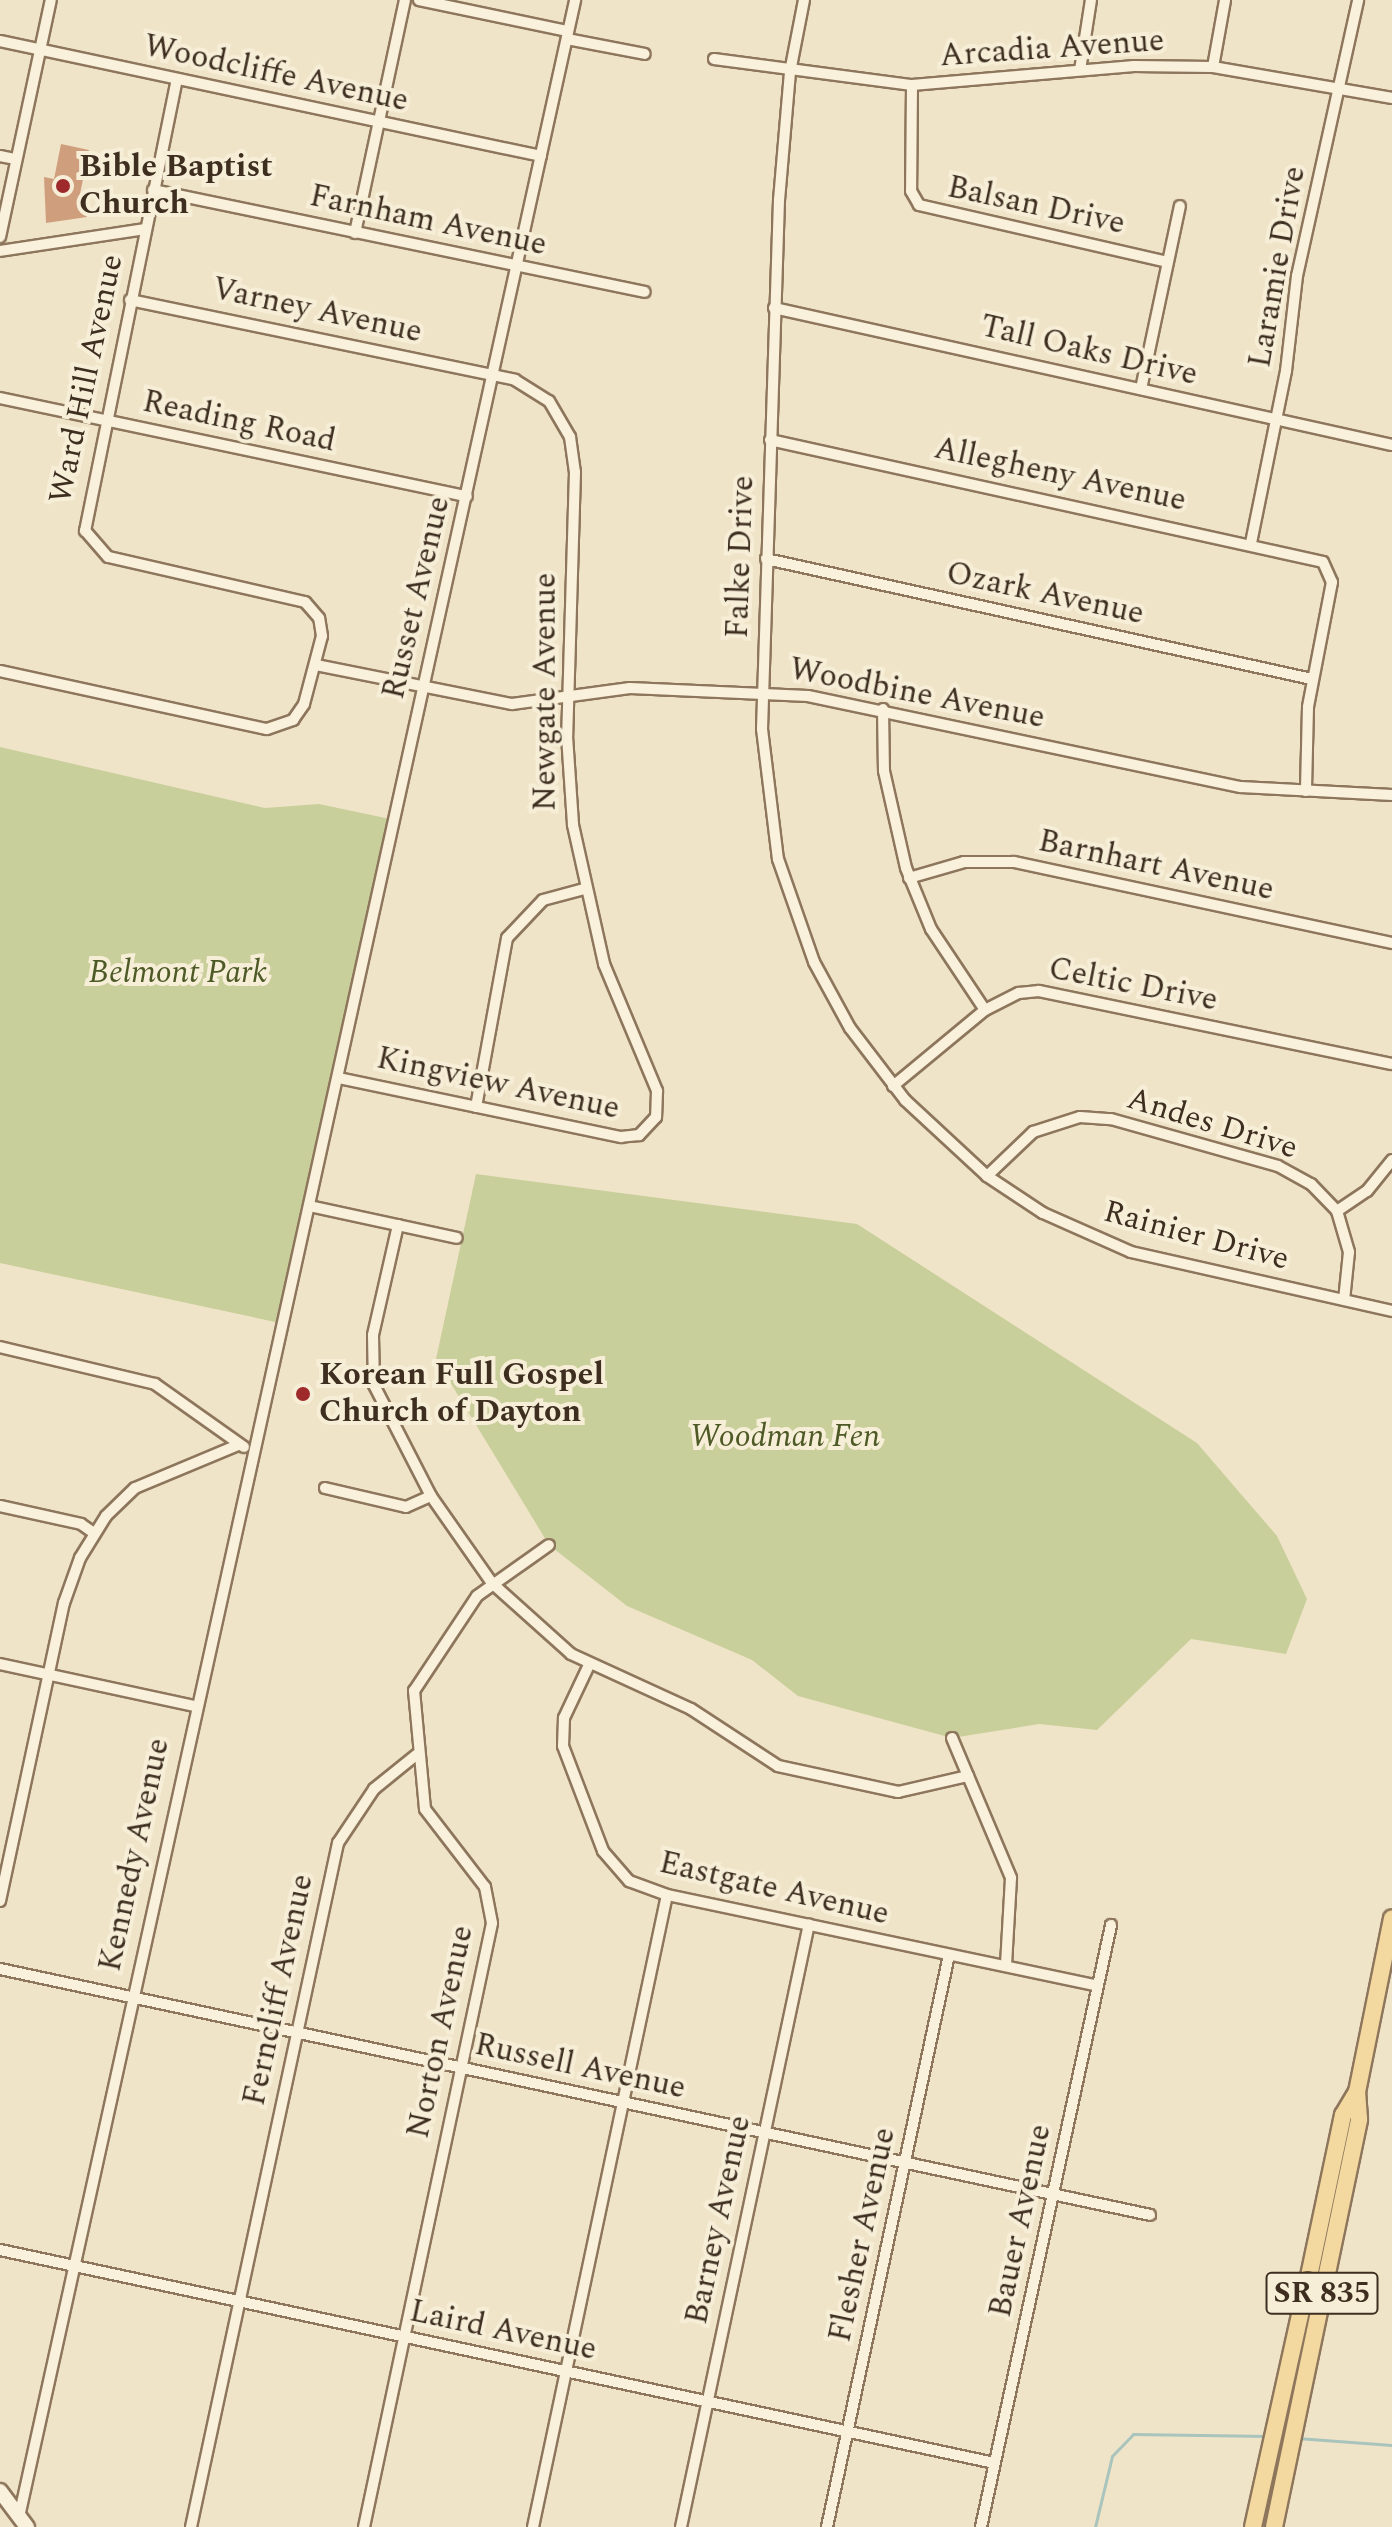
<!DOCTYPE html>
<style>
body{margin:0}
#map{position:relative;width:1392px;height:2527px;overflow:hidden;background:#f0e4c8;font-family:Spectral,serif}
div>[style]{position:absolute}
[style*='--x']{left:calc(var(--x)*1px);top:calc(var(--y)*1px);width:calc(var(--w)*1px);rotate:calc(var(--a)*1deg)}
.green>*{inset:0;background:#c9cf9b}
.stream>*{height:3px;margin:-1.5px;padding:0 1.5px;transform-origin:1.5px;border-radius:1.5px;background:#a9c4bc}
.building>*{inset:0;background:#cf9f7d}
.roads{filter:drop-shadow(2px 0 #8d765c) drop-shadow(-2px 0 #8d765c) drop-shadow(0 2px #8d765c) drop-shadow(0 -2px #8d765c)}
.street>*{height:10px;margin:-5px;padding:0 5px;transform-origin:5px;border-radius:5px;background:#faf1dc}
.secondary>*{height:14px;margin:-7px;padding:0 7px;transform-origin:7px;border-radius:7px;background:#faf1dc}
.primary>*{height:16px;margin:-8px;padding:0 8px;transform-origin:8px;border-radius:8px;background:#f3d9a0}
.bridges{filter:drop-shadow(2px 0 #5b4430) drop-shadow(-2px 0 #5b4430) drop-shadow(0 2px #5b4430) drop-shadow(0 -2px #5b4430)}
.primary-bridge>*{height:16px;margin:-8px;padding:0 8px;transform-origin:8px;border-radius:8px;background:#f3d9a0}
.dots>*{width:22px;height:22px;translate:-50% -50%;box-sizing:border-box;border:4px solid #f7eed8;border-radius:50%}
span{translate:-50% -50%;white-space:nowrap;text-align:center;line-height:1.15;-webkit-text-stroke:8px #f7eed8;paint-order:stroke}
.shield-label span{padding:2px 6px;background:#f7eed8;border:2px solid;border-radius:6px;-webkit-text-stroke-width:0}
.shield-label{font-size:30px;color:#3d2e20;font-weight:700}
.street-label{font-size:32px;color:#3d2e20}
.poi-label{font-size:32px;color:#3d2e20;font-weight:700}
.left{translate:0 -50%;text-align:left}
.park-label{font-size:32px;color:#4d5a26;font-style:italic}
</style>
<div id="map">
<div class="green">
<i style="clip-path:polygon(0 747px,265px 808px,319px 804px,395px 820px,280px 1323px,0 1263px)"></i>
<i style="clip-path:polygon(476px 1174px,857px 1224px,1197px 1443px,1277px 1536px,1307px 1599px,1286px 1654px,1191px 1639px,1097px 1730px,1039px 1724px,952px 1738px,798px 1696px,752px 1660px,627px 1606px,549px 1545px,436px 1359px)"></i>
</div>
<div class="stream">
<i style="--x:1297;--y:2438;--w:95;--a:4.2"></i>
<i style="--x:1095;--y:2527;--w:73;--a:-76.5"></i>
<i style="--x:1112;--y:2456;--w:30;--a:-46"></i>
<i style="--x:1133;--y:2434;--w:136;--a:0.8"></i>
</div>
<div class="building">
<i style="clip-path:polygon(61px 144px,89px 150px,79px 199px,87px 217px,46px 223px,44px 177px,54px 179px)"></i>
</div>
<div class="roads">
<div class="street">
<i style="--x:419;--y:0;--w:152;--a:11.8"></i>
<i style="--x:804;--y:0;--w:73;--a:101"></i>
<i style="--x:790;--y:72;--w:128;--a:94.9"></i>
<i style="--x:779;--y:200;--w:529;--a:91.84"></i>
<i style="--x:762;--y:729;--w:131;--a:83"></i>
<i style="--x:778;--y:859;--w:109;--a:70.7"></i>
<i style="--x:814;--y:962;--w:75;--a:61.4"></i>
<i style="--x:850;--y:1028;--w:91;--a:52.6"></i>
<i style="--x:905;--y:1100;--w:112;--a:42.8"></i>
<i style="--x:987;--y:1176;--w:67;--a:33.5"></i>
<i style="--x:1043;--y:1213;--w:96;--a:23.9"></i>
<i style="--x:1131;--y:1252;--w:268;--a:12.7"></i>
<i style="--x:567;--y:39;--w:79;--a:10.9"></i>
<i style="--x:0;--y:41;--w:553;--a:12"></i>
<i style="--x:714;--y:59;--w:200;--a:7.5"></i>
<i style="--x:912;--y:85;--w:223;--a:-4.9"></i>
<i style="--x:1134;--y:66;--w:79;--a:0.7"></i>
<i style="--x:1213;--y:67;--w:182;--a:9.8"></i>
<i style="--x:1213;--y:67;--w:68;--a:-79.8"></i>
<i style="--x:1080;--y:70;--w:71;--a:-81.1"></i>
<i style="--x:912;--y:85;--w:106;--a:90.5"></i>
<i style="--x:911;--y:191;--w:16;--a:60"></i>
<i style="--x:919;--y:205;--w:254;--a:12.9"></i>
<i style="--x:0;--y:156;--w:16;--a:11"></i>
<i style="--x:153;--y:190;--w:502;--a:11.71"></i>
<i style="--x:355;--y:233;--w:238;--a:-77.9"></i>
<i style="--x:0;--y:237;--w:242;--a:-77.9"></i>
<i style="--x:0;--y:251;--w:147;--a:-8.6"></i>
<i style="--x:130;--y:300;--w:393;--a:11.7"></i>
<i style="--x:515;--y:380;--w:40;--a:32"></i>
<i style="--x:549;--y:401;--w:42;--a:59.7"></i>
<i style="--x:570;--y:437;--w:35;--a:82"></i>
<i style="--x:575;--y:472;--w:264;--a:91.7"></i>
<i style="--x:567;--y:736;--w:89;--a:86.1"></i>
<i style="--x:573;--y:825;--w:142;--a:77.4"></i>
<i style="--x:604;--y:964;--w:138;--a:67.3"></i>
<i style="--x:657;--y:1091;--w:26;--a:92"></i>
<i style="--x:656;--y:1117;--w:25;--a:133"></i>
<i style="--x:639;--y:1135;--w:18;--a:174"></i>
<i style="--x:621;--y:1137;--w:289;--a:-168.2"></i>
<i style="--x:774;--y:308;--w:633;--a:12.5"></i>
<i style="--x:1141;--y:389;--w:187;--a:-78"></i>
<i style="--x:0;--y:398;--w:477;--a:11.9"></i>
<i style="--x:770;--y:440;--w:566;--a:12.44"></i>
<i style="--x:1323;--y:562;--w:22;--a:66"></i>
<i style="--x:1332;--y:582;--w:127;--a:100.9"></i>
<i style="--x:1308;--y:707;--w:84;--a:91.4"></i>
<i style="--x:1251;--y:543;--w:176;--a:-78.5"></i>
<i style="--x:1286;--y:371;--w:96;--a:-83.4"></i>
<i style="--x:1297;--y:276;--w:283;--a:-77.5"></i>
<i style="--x:766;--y:559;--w:559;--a:12.4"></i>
<i style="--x:316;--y:665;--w:200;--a:11.3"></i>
<i style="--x:512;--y:704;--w:119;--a:-7.7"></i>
<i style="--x:630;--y:688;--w:178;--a:2.6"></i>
<i style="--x:808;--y:696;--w:442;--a:11.9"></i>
<i style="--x:1241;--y:787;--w:151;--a:3"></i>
<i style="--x:0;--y:671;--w:273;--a:12.3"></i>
<i style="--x:267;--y:729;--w:28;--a:-19"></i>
<i style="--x:293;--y:720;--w:19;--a:-55"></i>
<i style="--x:304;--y:704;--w:70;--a:-75.2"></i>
<i style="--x:322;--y:636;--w:18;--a:-99"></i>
<i style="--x:319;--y:618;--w:21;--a:-131"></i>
<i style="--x:305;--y:602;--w:202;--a:-167.1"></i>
<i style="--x:108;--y:557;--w:35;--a:-131"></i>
<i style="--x:85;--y:531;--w:461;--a:-78.5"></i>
<i style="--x:883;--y:709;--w:62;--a:89.1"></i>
<i style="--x:884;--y:771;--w:99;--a:77.2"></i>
<i style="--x:906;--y:868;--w:66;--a:67.7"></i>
<i style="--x:931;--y:929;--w:97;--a:56.3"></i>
<i style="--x:909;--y:878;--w:57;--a:-16.2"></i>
<i style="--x:964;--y:862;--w:50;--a:0"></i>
<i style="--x:1014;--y:862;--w:387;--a:12.1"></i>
<i style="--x:893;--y:1086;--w:119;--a:-39.6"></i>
<i style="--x:985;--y:1010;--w:38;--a:-27"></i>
<i style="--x:1019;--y:993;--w:20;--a:-6"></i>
<i style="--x:1039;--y:991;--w:360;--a:11.7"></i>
<i style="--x:476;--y:1107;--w:172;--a:-79.6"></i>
<i style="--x:507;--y:938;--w:52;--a:-46.5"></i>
<i style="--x:543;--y:900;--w:42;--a:-15"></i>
<i style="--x:987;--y:1176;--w:64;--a:-43.7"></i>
<i style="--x:1033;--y:1132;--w:49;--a:-17.7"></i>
<i style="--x:1080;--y:1117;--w:31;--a:4"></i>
<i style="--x:1111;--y:1119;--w:173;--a:15.7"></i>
<i style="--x:1278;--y:1166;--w:38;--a:29"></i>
<i style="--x:1311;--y:1184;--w:37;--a:46"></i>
<i style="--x:1337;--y:1211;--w:43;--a:73.7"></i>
<i style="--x:1349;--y:1252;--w:48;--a:95.9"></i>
<i style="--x:309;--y:1206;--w:151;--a:12.2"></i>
<i style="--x:1337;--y:1211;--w:36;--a:-34"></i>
<i style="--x:1367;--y:1191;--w:40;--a:-51"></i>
<i style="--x:398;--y:1225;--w:113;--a:102.8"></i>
<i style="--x:373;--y:1335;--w:50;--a:88.9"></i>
<i style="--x:374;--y:1385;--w:125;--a:62.8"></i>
<i style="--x:431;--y:1496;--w:106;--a:55"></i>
<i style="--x:492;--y:1583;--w:106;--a:41.9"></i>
<i style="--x:571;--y:1654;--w:132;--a:24.6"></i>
<i style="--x:691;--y:1709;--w:104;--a:33.2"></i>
<i style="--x:778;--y:1766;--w:123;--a:12.2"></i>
<i style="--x:898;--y:1792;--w:72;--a:-12.9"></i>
<i style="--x:0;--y:1347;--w:159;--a:13.4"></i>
<i style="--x:155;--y:1384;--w:109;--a:35.3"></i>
<i style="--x:325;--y:1488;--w:83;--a:13.2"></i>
<i style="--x:406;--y:1507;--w:27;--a:-24"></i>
<i style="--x:0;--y:1506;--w:83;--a:12.5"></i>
<i style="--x:81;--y:1524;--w:16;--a:35"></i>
<i style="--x:0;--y:1664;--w:198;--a:12.2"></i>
<i style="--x:589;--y:1665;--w:59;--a:115.3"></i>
<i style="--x:564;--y:1718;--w:28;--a:92"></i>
<i style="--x:563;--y:1746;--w:112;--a:69.1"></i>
<i style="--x:603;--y:1851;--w:40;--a:49"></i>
<i style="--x:629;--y:1881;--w:40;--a:20.2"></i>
<i style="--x:667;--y:1895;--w:437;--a:11.9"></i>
<i style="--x:952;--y:1738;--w:152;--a:67.1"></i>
<i style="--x:1011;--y:1878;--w:88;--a:93.3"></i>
<i style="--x:0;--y:1901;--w:305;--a:-77.9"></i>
<i style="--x:64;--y:1603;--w:48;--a:-70.4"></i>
<i style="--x:80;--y:1558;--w:49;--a:-58.2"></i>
<i style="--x:106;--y:1516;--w:40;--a:-44"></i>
<i style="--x:135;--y:1488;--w:112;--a:-22.7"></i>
<i style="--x:0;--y:1969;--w:1176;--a:12.07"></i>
<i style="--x:0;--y:2250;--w:1017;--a:12.09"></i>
<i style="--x:1276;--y:2284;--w:47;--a:9.9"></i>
<i style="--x:19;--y:2517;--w:2578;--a:-77.54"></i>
<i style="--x:191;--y:2527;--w:700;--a:-77.87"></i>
<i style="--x:338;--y:1843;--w:65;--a:-56.3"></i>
<i style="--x:374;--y:1789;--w:54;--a:-39"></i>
<i style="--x:364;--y:2527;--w:617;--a:-78.03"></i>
<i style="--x:492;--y:1923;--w:37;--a:-101"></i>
<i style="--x:485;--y:1887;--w:98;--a:-127.6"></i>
<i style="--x:425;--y:1809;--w:119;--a:-95.3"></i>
<i style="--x:414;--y:1691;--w:114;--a:-56.4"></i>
<i style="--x:477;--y:1596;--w:88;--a:-35.3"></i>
<i style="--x:533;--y:2527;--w:646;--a:-78.03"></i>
<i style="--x:681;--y:2527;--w:616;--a:-78.02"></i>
<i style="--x:827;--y:2527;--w:585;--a:-77.96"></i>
<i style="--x:981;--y:2527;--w:616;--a:-77.81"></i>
</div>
<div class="secondary">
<i style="--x:0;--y:2491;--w:45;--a:53.1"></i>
</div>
<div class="primary">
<i style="--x:1308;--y:2281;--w:170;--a:-78.1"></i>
<i style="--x:1343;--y:2115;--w:27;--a:-59"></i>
<i style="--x:1253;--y:2527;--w:236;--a:-77.5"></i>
<i style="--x:1274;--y:2527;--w:417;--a:-78.2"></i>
<i style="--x:1359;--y:2119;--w:27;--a:-94"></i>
<i style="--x:1357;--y:2092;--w:177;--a:-78.6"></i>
</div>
</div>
<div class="bridges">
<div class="primary-bridge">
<i style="--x:1304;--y:2297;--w:16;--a:-76"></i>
</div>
</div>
<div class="dots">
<i style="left:63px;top:186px;background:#9e2a2b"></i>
<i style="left:303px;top:1394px;background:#9e2a2b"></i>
</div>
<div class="shield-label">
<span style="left:1322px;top:2293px">SR 835</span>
</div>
<div class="street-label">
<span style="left:1052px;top:49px;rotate:-4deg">Arcadia Avenue</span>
<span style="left:276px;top:74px;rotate:12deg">Woodcliffe Avenue</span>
<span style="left:1036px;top:206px;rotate:12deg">Balsan Drive</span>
<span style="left:428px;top:221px;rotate:12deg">Farnham Avenue</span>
<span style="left:1278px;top:267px;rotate:-80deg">Laramie Drive</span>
<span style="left:317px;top:311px;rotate:12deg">Varney Avenue</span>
<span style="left:1089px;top:351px;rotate:13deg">Tall Oaks Drive</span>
<span style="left:87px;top:379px;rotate:-78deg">Ward Hill Avenue</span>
<span style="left:239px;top:422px;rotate:12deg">Reading Road</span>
<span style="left:1060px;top:475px;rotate:12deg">Allegheny Avenue</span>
<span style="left:741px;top:557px;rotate:-88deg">Falke Drive</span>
<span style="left:1045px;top:594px;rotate:12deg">Ozark Avenue</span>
<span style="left:417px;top:598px;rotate:-77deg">Russet Avenue</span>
<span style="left:546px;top:692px;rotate:-90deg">Newgate Avenue</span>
<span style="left:917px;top:694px;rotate:11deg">Woodbine Avenue</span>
<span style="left:1156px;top:866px;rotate:12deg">Barnhart Avenue</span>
<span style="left:1133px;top:985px;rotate:11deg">Celtic Drive</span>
<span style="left:498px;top:1084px;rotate:12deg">Kingview Avenue</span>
<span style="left:1212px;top:1124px;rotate:17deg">Andes Drive</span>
<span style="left:1196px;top:1236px;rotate:15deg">Rainier Drive</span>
<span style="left:135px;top:1855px;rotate:-78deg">Kennedy Avenue</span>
<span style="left:774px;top:1889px;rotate:13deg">Eastgate Avenue</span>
<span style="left:279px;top:1990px;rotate:-78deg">Ferncliff Avenue</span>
<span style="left:441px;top:2032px;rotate:-78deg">Norton Avenue</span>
<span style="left:580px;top:2067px;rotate:12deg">Russell Avenue</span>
<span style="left:719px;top:2220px;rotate:-78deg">Barney Avenue</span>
<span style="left:1021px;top:2221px;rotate:-78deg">Bauer Avenue</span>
<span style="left:863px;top:2235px;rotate:-78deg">Flesher Avenue</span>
<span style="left:503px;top:2331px;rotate:12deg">Laird Avenue</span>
</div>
<div class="poi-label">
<span class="left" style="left:79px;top:186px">Bible Baptist<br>Church</span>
<span class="left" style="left:319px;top:1394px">Korean Full Gospel<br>Church of Dayton</span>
</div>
<div class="park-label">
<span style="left:178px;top:973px">Belmont Park</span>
<span style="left:785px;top:1437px">Woodman Fen</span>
</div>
</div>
